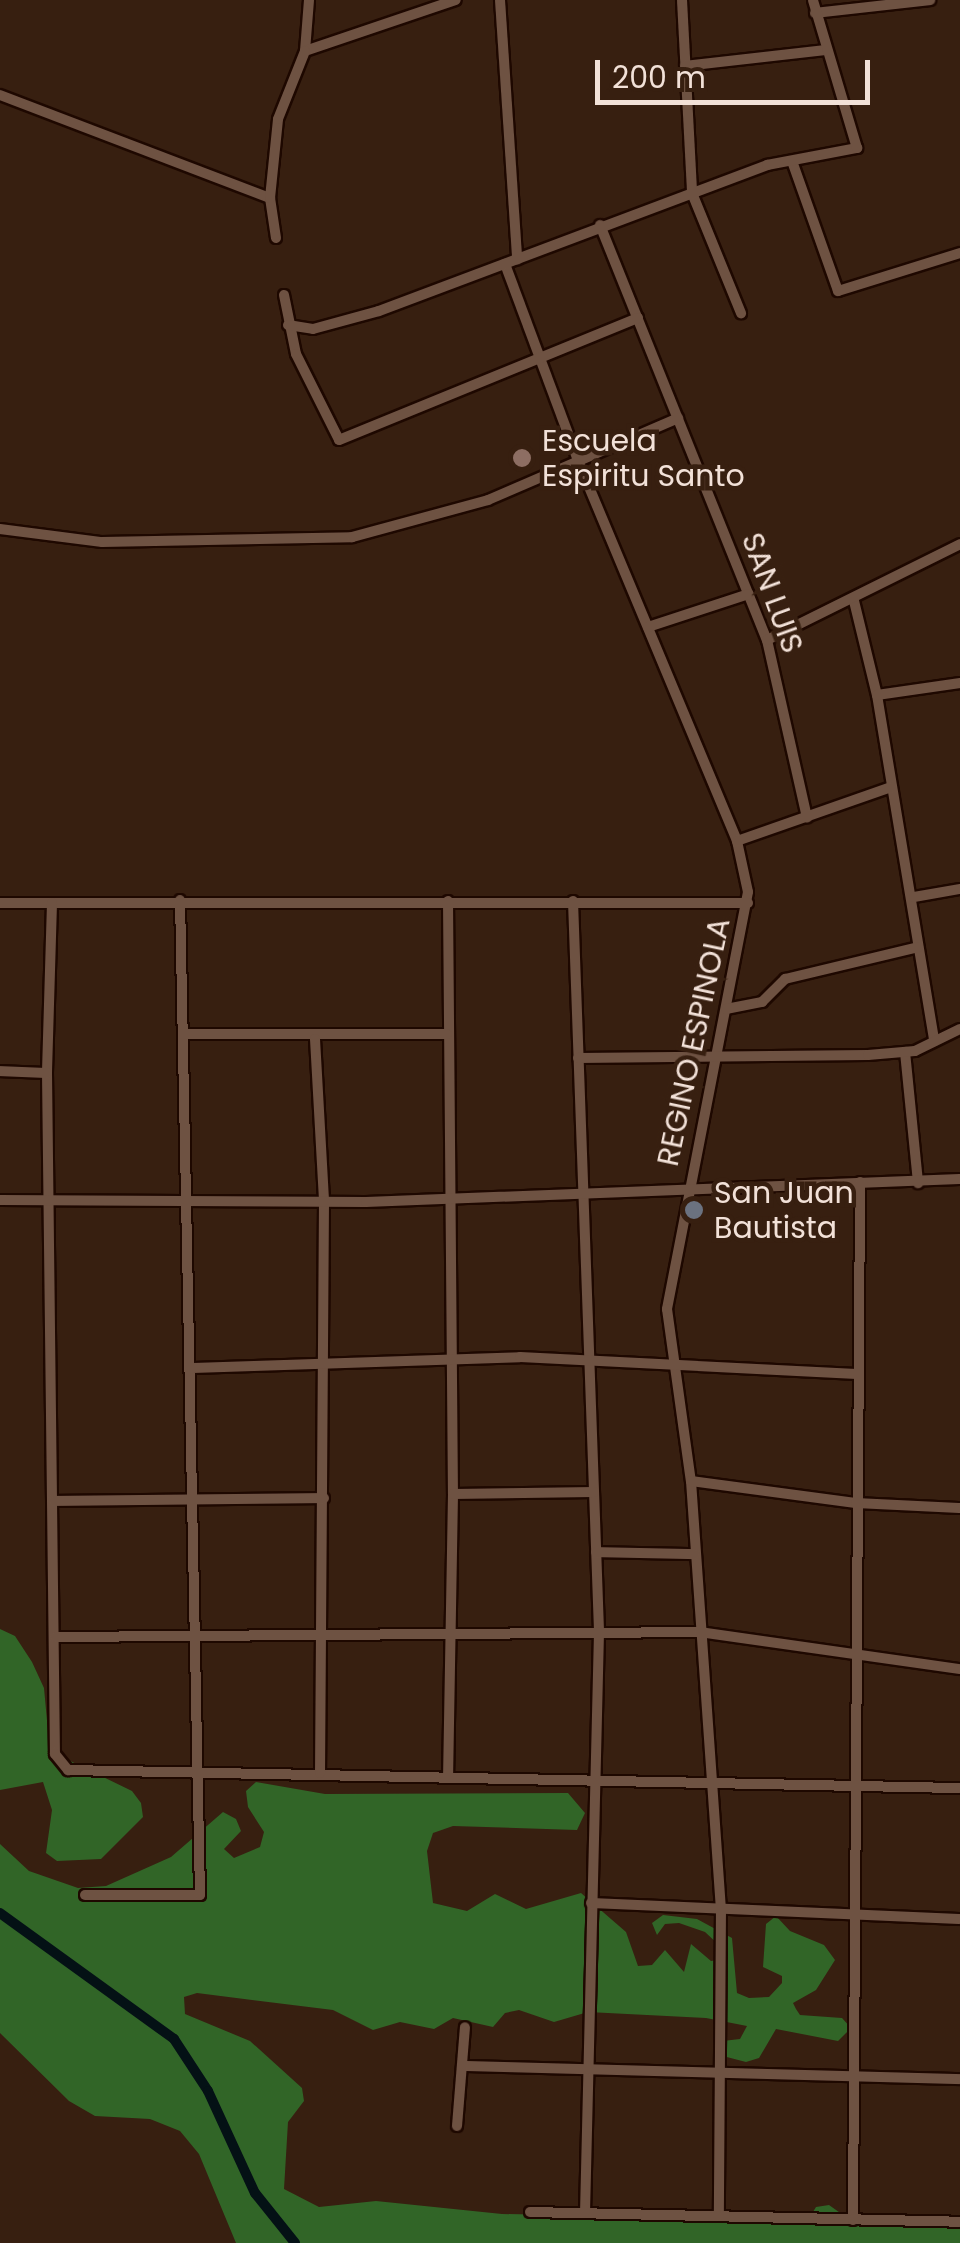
<!DOCTYPE html>
<style>
body{margin:0}
#map{position:relative;width:960px;height:2243px;overflow:hidden;background:#371f10;font-family:Poppins,sans-serif}
div>[style]{position:absolute}
[style*='--x']{left:calc(var(--x)*1px);top:calc(var(--y)*1px);width:calc(var(--w)*1px);rotate:calc(var(--a)*1deg)}
.forest>*{inset:0;background:#316527}
.canal>*{height:10px;margin:-5px;padding:0 5px;transform-origin:5px;border-radius:5px;background:#041115}
.roads{filter:drop-shadow(2px 0 #1e0800) drop-shadow(-2px 0 #1e0800) drop-shadow(0 2px #1e0800) drop-shadow(0 -2px #1e0800)}
.minor>*{height:10px;margin:-5px;padding:0 5px;transform-origin:5px;border-radius:5px;background:#6e5242}
.dots>*{width:28px;height:28px;translate:-50% -50%;box-sizing:border-box;border:5px solid #371f10;border-radius:50%}
span{translate:-50% -50%;white-space:nowrap;text-align:center;line-height:1.15;-webkit-text-stroke:9px #371f10;paint-order:stroke}
.poi-label{font-size:30px;color:#f2e1d8}
.left{translate:0 -50%;text-align:left}
.street-label{font-size:30px;color:#f2e1d8}
.scale{position:absolute;left:595px;top:60px;width:275px;height:45px;box-sizing:border-box;border:5px solid #f2e1d8;border-top:0;padding-left:12px;font-size:30px;line-height:35px;white-space:nowrap;color:#f2e1d8;-webkit-text-stroke:8px #371f10;paint-order:stroke}
</style>
<div id="map">
<div class="forest">
<i style="clip-path:polygon(0 1629px,15px 1636px,32px 1662px,44px 1688px,49px 1742px,58px 1755px,132px 1791px,141px 1803px,143px 1817px,101px 1859px,57px 1861px,46px 1853px,52px 1810px,43px 1782px,0 1790px)"></i>
<i style="clip-path:polygon(256px 1782px,325px 1794px,568px 1793px,585px 1813px,577px 1830px,453px 1826px,433px 1833px,427px 1851px,433px 1903px,467px 1911px,495px 1894px,526px 1909px,581px 1893px,626px 1932px,638px 1966px,652px 1965px,665px 1950px,684px 1972px,691px 1944px,711px 1961px,718px 1960px,720px 1946px,705px 1932px,679px 1923px,665px 1924px,657px 1935px,652px 1923px,663px 1915px,697px 1919px,732px 1938px,737px 1993px,749px 1998px,769px 1997px,782px 1983px,782px 1976px,763px 1967px,766px 1924px,776px 1916px,790px 1931px,824px 1945px,835px 1960px,816px 1990px,793px 2003px,796px 2009px,800px 2015px,842px 2018px,851px 2028px,838px 2041px,776px 2029px,759px 2058px,746px 2062px,719px 2055px,714px 2042px,740px 2039px,747px 2026px,706px 2018px,588px 2012px,554px 2022px,519px 2010px,505px 2013px,493px 2027px,453px 2018px,434px 2029px,400px 2022px,373px 2030px,333px 2010px,197px 1993px,184px 1997px,185px 2014px,250px 2041px,302px 2088px,304px 2101px,288px 2122px,284px 2189px,319px 2207px,376px 2201px,502px 2214px,808px 2220px,816px 2207px,829px 2205px,853px 2222px,960px 2221px,960px 2243px,236px 2243px,199px 2154px,180px 2131px,150px 2119px,95px 2116px,69px 2101px,0 2033px,0 1844px,29px 1871px,78px 1888px,106px 1886px,171px 1857px,223px 1812px,236px 1819px,241px 1831px,224px 1849px,234px 1858px,260px 1847px,264px 1832px,248px 1807px,246px 1791px)"></i>
</div>
<div class="canal">
<i style="--x:0;--y:1913;--w:215;--a:35.9"></i>
<i style="--x:174;--y:2039;--w:62;--a:56.8"></i>
<i style="--x:208;--y:2091;--w:112;--a:65.3"></i>
<i style="--x:255;--y:2193;--w:64;--a:51.3"></i>
</div>
<div class="roads">
<div class="minor">
<i style="--x:309;--y:0;--w:51;--a:94.5"></i>
<i style="--x:305;--y:51;--w:159;--a:-18.7"></i>
<i style="--x:500;--y:0;--w:260;--a:86.2"></i>
<i style="--x:682;--y:0;--w:193;--a:87"></i>
<i style="--x:692;--y:193;--w:130;--a:67.8"></i>
<i style="--x:815;--y:13;--w:116;--a:-6.4"></i>
<i style="--x:685;--y:66;--w:141;--a:-6.5"></i>
<i style="--x:0;--y:95;--w:289;--a:20.9"></i>
<i style="--x:792;--y:161;--w:138;--a:70.5"></i>
<i style="--x:838;--y:291;--w:128;--a:-17.3"></i>
<i style="--x:600;--y:225;--w:447;--a:68.1"></i>
<i style="--x:767;--y:640;--w:182;--a:77.3"></i>
<i style="--x:276;--y:238;--w:40;--a:-98.5"></i>
<i style="--x:270;--y:198;--w:79;--a:-84.2"></i>
<i style="--x:278;--y:119;--w:73;--a:-68.3"></i>
<i style="--x:505;--y:264;--w:212;--a:69.6"></i>
<i style="--x:579;--y:463;--w:410;--a:67.3"></i>
<i style="--x:737;--y:841;--w:52;--a:77.8"></i>
<i style="--x:748;--y:892;--w:425;--a:101"></i>
<i style="--x:667;--y:1309;--w:174;--a:82.1"></i>
<i style="--x:691;--y:1481;--w:428;--a:86"></i>
<i style="--x:721;--y:1908;--w:308;--a:90.4"></i>
<i style="--x:284;--y:295;--w:60;--a:78.5"></i>
<i style="--x:296;--y:354;--w:96;--a:63.4"></i>
<i style="--x:339;--y:440;--w:323;--a:-22.2"></i>
<i style="--x:288;--y:325;--w:25;--a:9"></i>
<i style="--x:313;--y:329;--w:68;--a:-15.3"></i>
<i style="--x:379;--y:311;--w:415;--a:-20.6"></i>
<i style="--x:767;--y:165;--w:92;--a:-10.7"></i>
<i style="--x:857;--y:148;--w:154;--a:-106.6"></i>
<i style="--x:0;--y:529;--w:103;--a:7.3"></i>
<i style="--x:102;--y:542;--w:250;--a:-1.1"></i>
<i style="--x:352;--y:537;--w:141;--a:-15.2"></i>
<i style="--x:488;--y:500;--w:207;--a:-23.3"></i>
<i style="--x:854;--y:601;--w:97;--a:76.3"></i>
<i style="--x:877;--y:695;--w:351;--a:80.6"></i>
<i style="--x:648;--y:627;--w:106;--a:-18.1"></i>
<i style="--x:767;--y:640;--w:216;--a:-26.4"></i>
<i style="--x:877;--y:695;--w:84;--a:-8.2"></i>
<i style="--x:737;--y:841;--w:163;--a:-19.3"></i>
<i style="--x:914;--y:897;--w:47;--a:-9.9"></i>
<i style="--x:448;--y:901;--w:593;--a:89.52"></i>
<i style="--x:453;--y:1494;--w:283;--a:91"></i>
<i style="--x:573;--y:901;--w:731;--a:87.96"></i>
<i style="--x:599;--y:1632;--w:581;--a:91.38"></i>
<i style="--x:0;--y:903;--w:748;--a:0"></i>
<i style="--x:52;--y:903;--w:170;--a:91.7"></i>
<i style="--x:47;--y:1073;--w:681;--a:89.33"></i>
<i style="--x:55;--y:1754;--w:21;--a:51"></i>
<i style="--x:68;--y:1770;--w:892;--a:1.16"></i>
<i style="--x:726;--y:1009;--w:37;--a:-11"></i>
<i style="--x:762;--y:1002;--w:33;--a:-45"></i>
<i style="--x:785;--y:979;--w:137;--a:-13.5"></i>
<i style="--x:185;--y:1034;--w:262;--a:0"></i>
<i style="--x:315;--y:1039;--w:163;--a:86.8"></i>
<i style="--x:324;--y:1202;--w:571;--a:90.4"></i>
<i style="--x:905;--y:1052;--w:132;--a:84.3"></i>
<i style="--x:578;--y:1058;--w:290;--a:-0.6"></i>
<i style="--x:868;--y:1055;--w:47;--a:-4.9"></i>
<i style="--x:915;--y:1051;--w:50;--a:-26.1"></i>
<i style="--x:0;--y:1071;--w:47;--a:2.4"></i>
<i style="--x:0;--y:1200;--w:366;--a:0.3"></i>
<i style="--x:366;--y:1202;--w:594;--a:-2.22"></i>
<i style="--x:193;--y:1368;--w:327;--a:-1.9"></i>
<i style="--x:520;--y:1357;--w:337;--a:2.9"></i>
<i style="--x:691;--y:1481;--w:166;--a:7.6"></i>
<i style="--x:856;--y:1503;--w:104;--a:2.8"></i>
<i style="--x:453;--y:1494;--w:141;--a:-0.8"></i>
<i style="--x:54;--y:1501;--w:270;--a:-0.6"></i>
<i style="--x:596;--y:1552;--w:99;--a:1.2"></i>
<i style="--x:55;--y:1637;--w:644;--a:-0.44"></i>
<i style="--x:699;--y:1632;--w:264;--a:8.1"></i>
<i style="--x:85;--y:1895;--w:115;--a:0"></i>
<i style="--x:200;--y:1895;--w:995;--a:-91.15"></i>
<i style="--x:591;--y:1903;--w:369;--a:2.5"></i>
<i style="--x:462;--y:2066;--w:498;--a:1.5"></i>
<i style="--x:457;--y:2126;--w:99;--a:-85.4"></i>
<i style="--x:530;--y:2212;--w:430;--a:1.3"></i>
<i style="--x:853;--y:2220;--w:1038;--a:-89.61"></i>
</div>
</div>
<div class="dots">
<i style="left:522px;top:458px;background:#8d6e63"></i>
<i style="left:694px;top:1210px;background:#6b7280"></i>
</div>
<div class="poi-label">
<span class="left" style="left:542px;top:458px">Escuela<br>Espiritu Santo</span>
<span class="left" style="left:714px;top:1210px">San Juan<br>Bautista</span>
</div>
<div class="street-label">
<span style="left:772px;top:593px;rotate:70deg">SAN LUIS</span>
<span style="left:694px;top:1042px;rotate:-78deg">REGINO ESPINOLA</span>
</div>
<div class="scale">200 m</div>
</div>
